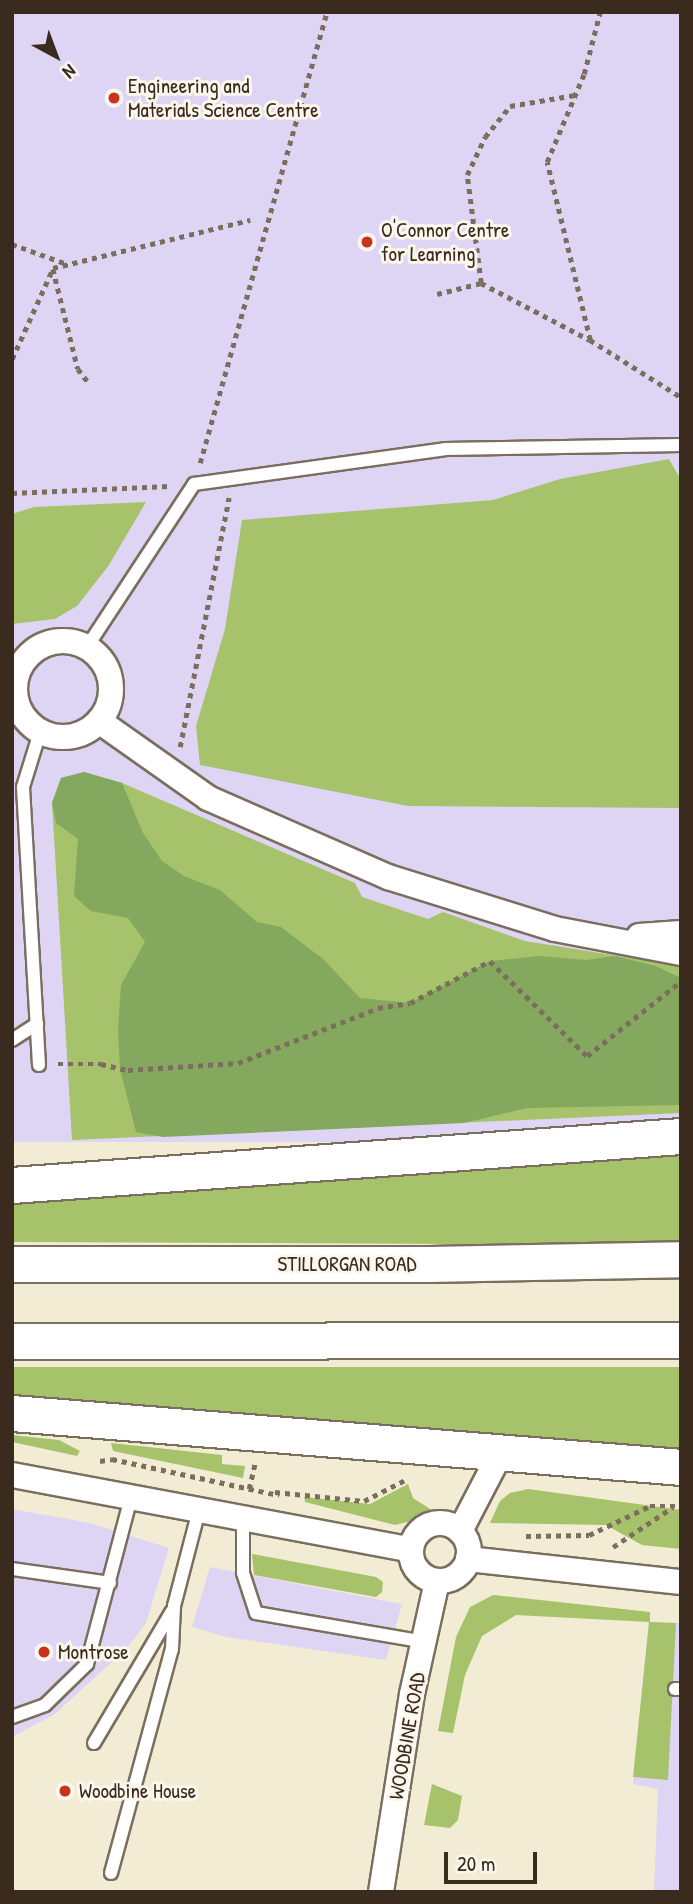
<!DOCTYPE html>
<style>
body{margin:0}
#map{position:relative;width:693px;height:1904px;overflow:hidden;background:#f2ecd4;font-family:"Patrick Hand",sans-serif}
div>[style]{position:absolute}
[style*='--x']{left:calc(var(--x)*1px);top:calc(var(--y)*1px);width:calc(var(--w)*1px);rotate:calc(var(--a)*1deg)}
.built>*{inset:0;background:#ded5f5;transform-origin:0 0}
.green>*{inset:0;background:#a6c26a}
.forest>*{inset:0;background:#84a85e}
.path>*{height:4.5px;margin-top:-2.25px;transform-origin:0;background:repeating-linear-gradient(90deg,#7b6e5e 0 5px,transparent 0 10px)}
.roads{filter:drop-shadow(2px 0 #7b6e5e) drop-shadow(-2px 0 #7b6e5e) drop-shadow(0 2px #7b6e5e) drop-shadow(0 -2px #7b6e5e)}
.lane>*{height:12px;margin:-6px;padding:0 6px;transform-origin:6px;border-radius:6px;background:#fff}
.street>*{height:24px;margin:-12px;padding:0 12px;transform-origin:12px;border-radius:12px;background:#fff}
.street>.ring{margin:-12px;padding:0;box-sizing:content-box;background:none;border:24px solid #fff;border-radius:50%}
.secondary>*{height:35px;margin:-17.5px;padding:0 17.5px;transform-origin:17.5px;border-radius:17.5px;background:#fff}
.dots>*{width:19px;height:19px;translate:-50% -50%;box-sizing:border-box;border:4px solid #fbf7ec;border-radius:50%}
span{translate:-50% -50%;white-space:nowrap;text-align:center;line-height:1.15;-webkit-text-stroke:6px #fbf7ec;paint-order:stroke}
.poi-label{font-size:21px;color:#3b2a1e}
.left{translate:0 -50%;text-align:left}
.street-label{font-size:21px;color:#3b2a1e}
.frame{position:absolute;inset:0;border:14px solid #3b2a1e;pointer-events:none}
.north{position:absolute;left:21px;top:21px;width:70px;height:70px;-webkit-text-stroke:5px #fbf7ec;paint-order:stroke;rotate:139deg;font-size:19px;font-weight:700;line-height:28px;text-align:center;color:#3b2a1e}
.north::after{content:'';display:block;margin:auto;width:24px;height:32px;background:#3b2a1e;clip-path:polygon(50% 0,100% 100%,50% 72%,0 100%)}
.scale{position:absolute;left:444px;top:1852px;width:93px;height:32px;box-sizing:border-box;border:4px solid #3b2a1e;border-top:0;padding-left:9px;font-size:21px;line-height:24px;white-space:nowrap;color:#3b2a1e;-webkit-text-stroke:5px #fbf7ec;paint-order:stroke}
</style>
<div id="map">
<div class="built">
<i style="left:12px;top:12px;width:669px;height:1130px"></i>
<i style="clip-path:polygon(12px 1509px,90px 1523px,169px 1548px,146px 1623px,127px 1648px,55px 1714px,12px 1737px)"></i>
<i style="clip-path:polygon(210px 1567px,402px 1604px,386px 1660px,226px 1637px,192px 1627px)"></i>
<i style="clip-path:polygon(649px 1622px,681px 1623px,681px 1892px,654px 1892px,658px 1789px,633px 1784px)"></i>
</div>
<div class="green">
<i style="clip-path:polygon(669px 459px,681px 480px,681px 808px,408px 806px,200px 765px,196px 726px,225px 629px,242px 520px,493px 500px,560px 479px)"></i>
<i style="clip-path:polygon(146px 502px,109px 565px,77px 606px,55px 619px,12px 624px,12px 514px,34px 507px)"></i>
<i style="clip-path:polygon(84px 772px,122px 783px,355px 883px,362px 897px,428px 919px,443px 912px,525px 941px,681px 966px,681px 1113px,72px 1140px,52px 803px,61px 778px)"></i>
<i style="clip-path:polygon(681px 1151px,681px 1245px,12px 1242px,12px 1201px)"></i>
<i style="clip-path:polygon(12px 1367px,681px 1367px,681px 1453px,12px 1397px)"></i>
<i style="clip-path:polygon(12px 1435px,59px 1440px,80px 1451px,77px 1456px,12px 1442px)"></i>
<i style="clip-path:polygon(111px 1443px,222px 1455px,222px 1464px,245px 1466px,243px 1478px,113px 1451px)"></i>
<i style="clip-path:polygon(408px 1484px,413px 1498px,430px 1509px,431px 1516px,395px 1525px,305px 1502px,304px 1497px,370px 1504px)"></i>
<i style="clip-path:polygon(528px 1489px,681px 1510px,681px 1549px,642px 1545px,606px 1525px,490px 1523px,500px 1501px,510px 1493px)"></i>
<i style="clip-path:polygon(252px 1554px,376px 1577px,383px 1582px,382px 1592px,376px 1597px,254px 1575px)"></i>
<i style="clip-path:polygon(493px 1595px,650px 1612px,650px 1622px,676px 1623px,668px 1780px,633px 1777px,649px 1622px,516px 1615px,482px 1636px,465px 1675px,453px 1733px,438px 1731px,456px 1637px,470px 1607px)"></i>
<i style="clip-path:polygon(432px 1784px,462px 1796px,458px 1820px,450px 1828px,424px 1825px)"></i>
</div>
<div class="forest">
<i style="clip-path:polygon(84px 772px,122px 783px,143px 833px,162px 861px,184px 876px,220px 890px,257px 922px,281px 927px,323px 959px,360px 998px,410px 1003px,490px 961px,539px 956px,586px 960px,615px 956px,656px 966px,681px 978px,681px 1105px,527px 1108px,464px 1123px,163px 1137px,136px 1132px,120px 1069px,118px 1029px,121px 985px,145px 942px,128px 918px,91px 911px,74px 896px,78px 839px,56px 823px,52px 803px,61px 778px)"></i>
</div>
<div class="path">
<i style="--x:12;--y:244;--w:59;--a:20"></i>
<i style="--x:53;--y:269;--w:103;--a:76"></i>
<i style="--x:78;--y:369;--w:18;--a:52"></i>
<i style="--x:481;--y:283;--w:109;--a:-97.4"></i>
<i style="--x:467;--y:175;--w:42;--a:-64.7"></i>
<i style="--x:485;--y:137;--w:40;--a:-51"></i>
<i style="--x:510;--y:106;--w:66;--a:-9.6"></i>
<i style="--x:437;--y:294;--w:45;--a:-14"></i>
<i style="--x:481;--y:283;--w:123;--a:27.6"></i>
<i style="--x:590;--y:340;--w:107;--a:32.1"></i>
<i style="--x:590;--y:340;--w:183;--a:-103.6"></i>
<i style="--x:547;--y:162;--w:95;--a:-67.2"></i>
<i style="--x:584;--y:74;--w:64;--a:-75.5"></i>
<i style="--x:12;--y:359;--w:100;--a:-65.7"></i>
<i style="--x:53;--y:268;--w:203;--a:-13.7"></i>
<i style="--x:200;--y:463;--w:469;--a:-74.3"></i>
<i style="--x:12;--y:493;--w:157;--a:-2.6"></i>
<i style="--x:180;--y:747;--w:254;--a:-78.9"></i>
<i style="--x:58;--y:1064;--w:43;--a:0"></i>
<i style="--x:101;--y:1064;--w:28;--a:13"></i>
<i style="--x:128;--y:1070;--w:110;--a:-3.6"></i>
<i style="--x:238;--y:1063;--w:150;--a:-21.4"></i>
<i style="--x:378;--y:1008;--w:32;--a:-9"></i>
<i style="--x:410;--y:1003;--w:90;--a:-27.7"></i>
<i style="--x:490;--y:961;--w:136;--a:44.4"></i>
<i style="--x:587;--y:1056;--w:119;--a:-38.5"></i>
<i style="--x:100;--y:1461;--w:12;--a:-9"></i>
<i style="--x:112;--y:1459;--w:171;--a:12.2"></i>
<i style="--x:249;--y:1489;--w:27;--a:-77"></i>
<i style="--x:275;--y:1492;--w:89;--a:5.8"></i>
<i style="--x:364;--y:1501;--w:48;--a:-27.1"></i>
<i style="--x:526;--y:1536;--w:63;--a:-0.9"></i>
<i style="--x:589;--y:1535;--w:68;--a:-25.4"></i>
<i style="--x:650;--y:1506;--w:31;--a:0"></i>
<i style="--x:613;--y:1547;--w:72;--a:-33.7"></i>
</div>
<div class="roads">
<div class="lane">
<i style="--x:87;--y:647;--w:195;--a:-56.7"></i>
<i style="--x:194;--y:484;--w:253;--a:-7.9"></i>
<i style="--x:445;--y:449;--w:236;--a:-1"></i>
<i style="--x:12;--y:1040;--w:30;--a:-33"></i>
<i style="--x:39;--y:1065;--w:278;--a:-93.3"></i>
<i style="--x:23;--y:787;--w:58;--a:-72.8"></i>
<i style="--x:243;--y:1517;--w:56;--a:90"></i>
<i style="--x:243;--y:1573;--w:42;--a:72"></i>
<i style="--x:256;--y:1613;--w:171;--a:9.7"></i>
<i style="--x:12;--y:1569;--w:99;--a:8.1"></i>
<i style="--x:675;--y:1689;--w:6;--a:0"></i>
<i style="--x:12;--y:1717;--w:35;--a:-20"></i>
<i style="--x:45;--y:1705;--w:59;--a:-44.3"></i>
<i style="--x:87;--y:1664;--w:172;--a:-75.2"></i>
<i style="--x:94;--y:1743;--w:153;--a:-59.4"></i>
<i style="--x:111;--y:1873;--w:232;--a:-74.8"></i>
<i style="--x:172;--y:1649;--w:43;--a:-87.3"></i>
<i style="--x:174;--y:1606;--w:99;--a:-75.4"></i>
</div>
<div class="street">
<i class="ring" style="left:15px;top:641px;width:72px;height:72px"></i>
<i style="--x:99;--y:721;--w:133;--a:35.2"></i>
<i style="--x:208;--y:798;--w:197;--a:23.7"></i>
<i style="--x:388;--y:877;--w:175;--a:17.3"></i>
<i style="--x:555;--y:929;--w:128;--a:10.8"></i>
<i style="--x:639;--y:936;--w:42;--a:-4.1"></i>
<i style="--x:12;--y:1475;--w:406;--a:10.6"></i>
<i class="ring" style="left:411px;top:1523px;width:34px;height:34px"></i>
<i style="--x:460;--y:1531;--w:87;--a:-62.5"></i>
<i style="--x:468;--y:1559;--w:214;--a:6.2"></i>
<i style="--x:381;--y:1892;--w:200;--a:-81.1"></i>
<i style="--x:412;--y:1694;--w:116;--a:-77.5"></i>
</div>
<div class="secondary">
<i style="--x:12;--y:1185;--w:671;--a:-4.19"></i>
<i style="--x:12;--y:1264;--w:417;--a:0"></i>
<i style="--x:429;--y:1264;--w:252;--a:-1.1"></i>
<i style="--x:12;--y:1341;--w:669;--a:-0.09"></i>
<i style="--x:12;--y:1413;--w:671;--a:4.61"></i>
</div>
</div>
<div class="dots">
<i style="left:114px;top:98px;background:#c8321e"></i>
<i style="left:367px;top:242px;background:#c8321e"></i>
<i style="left:44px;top:1652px;background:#c8321e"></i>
<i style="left:65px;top:1791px;background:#c8321e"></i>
</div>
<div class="poi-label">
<span class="left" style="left:128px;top:98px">Engineering and<br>Materials Science Centre</span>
<span class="left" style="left:381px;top:242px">O'Connor Centre<br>for Learning</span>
<span class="left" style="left:58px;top:1652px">Montrose</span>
<span class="left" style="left:79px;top:1791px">Woodbine House</span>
</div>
<div class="street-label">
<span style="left:347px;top:1264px">STILLORGAN ROAD</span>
<span style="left:407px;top:1736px;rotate:-80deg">WOODBINE ROAD</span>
</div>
<div class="frame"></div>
<div class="north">N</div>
<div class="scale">20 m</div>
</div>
